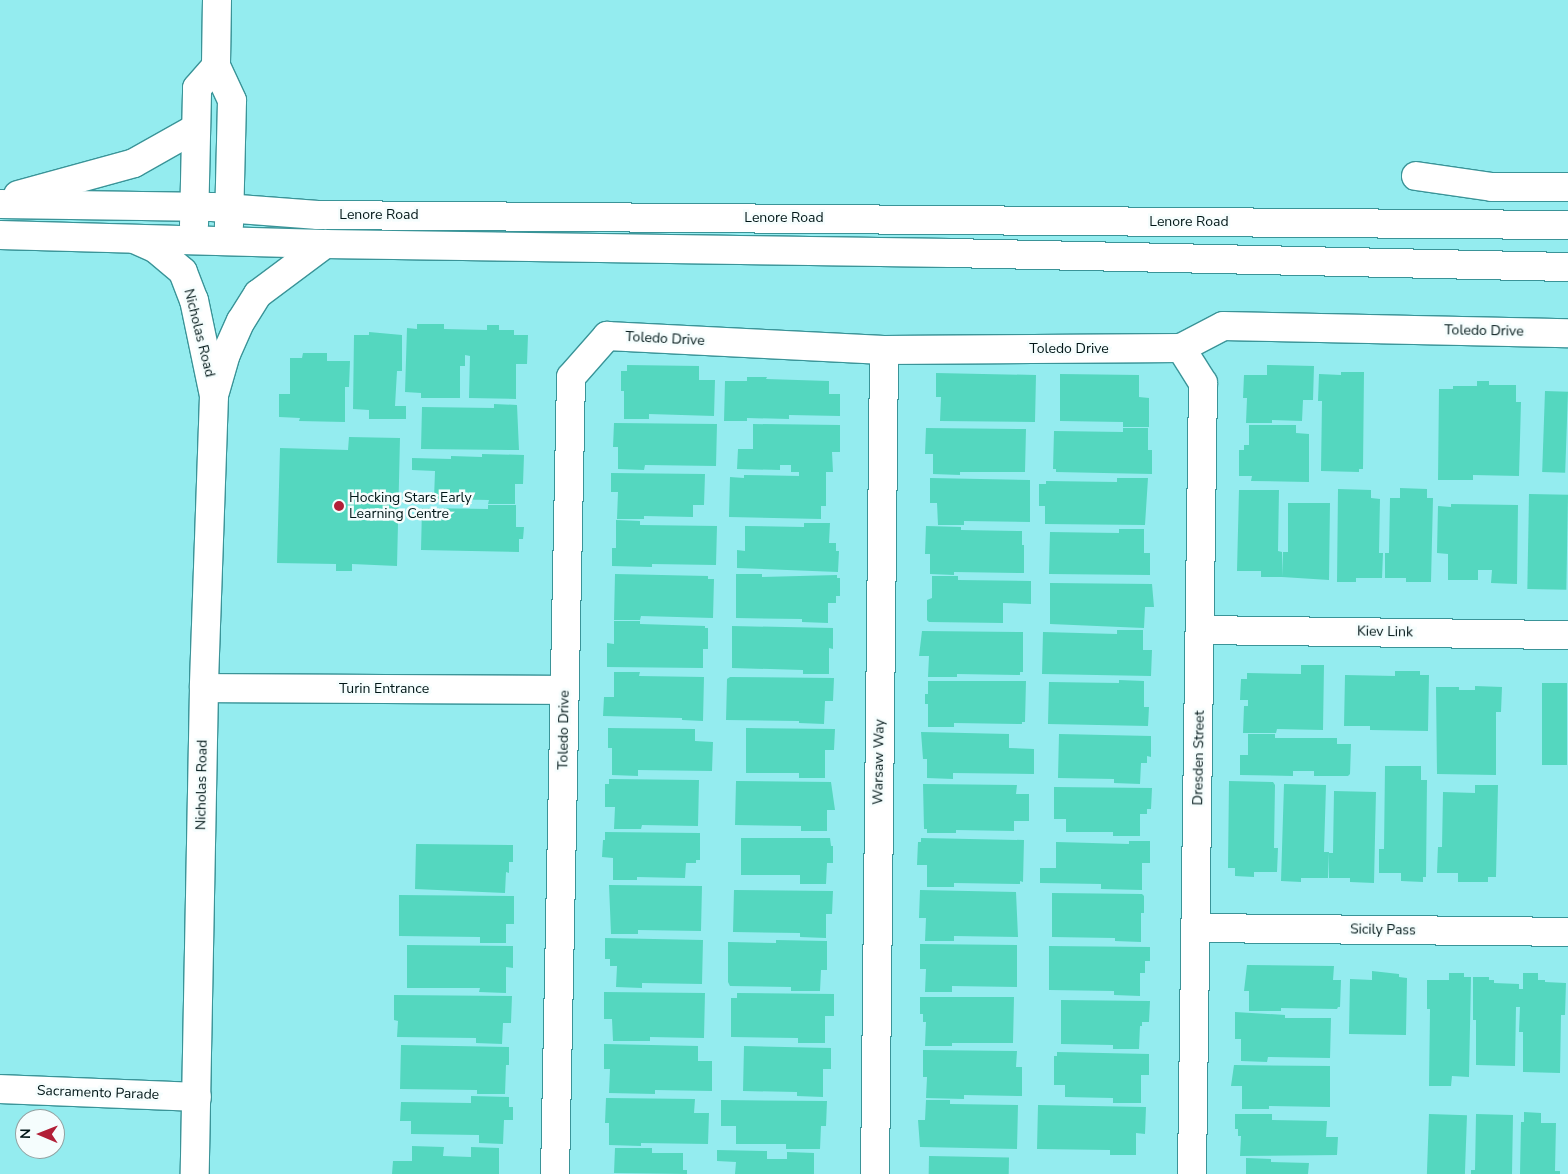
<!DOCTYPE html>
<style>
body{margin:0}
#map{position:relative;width:1568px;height:1174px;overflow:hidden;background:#94ecef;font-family:"Nunito Sans",sans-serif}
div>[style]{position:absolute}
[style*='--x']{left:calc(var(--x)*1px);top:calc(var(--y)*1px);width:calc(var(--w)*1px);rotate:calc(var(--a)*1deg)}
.building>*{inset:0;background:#54d7bf;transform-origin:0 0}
.roads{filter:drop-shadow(1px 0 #3a9498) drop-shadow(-1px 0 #3a9498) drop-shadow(0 1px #3a9498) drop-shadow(0 -1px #3a9498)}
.minor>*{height:28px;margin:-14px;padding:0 14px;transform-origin:14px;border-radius:14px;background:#fff}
.dots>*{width:14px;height:14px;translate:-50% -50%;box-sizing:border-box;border:2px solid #f5fdfd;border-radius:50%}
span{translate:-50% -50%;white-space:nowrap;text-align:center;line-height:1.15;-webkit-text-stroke:5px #f5fdfd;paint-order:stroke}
.street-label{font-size:14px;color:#001617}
.poi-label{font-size:14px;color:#001617}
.left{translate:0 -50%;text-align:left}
.north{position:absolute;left:15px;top:1109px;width:50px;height:50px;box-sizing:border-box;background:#f5fdfd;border:1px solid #93a1a1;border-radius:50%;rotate:271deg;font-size:14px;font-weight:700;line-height:20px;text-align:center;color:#001617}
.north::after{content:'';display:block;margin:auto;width:18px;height:22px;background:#b21f37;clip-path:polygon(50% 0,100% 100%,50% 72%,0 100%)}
</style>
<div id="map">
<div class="building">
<i style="clip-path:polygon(417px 324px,444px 324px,444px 329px,487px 330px,487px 325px,499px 325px,499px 330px,514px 330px,514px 335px,528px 335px,527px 364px,516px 364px,516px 399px,469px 398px,470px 356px,465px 355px,465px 366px,460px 366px,460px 398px,421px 398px,421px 393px,405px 392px,407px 328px,417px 329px)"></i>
<i style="clip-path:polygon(369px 332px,402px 335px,402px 371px,397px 371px,395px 406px,406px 406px,406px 419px,369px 419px,369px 410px,353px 409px,354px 335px,369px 335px)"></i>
<i style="clip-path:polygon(303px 353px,327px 353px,327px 361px,350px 361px,349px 387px,345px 387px,345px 422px,299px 421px,300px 418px,279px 417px,279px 394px,290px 394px,290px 358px,302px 358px)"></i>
<i style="clip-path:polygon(627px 365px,699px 366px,699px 380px,715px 380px,714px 416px,649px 414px,649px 419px,624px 419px,624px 391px,621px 391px,621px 371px,627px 371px)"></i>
<i style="clip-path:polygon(1267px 365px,1314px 366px,1313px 400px,1303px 400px,1302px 421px,1272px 420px,1272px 423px,1246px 423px,1247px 398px,1243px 398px,1244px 375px,1267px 375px)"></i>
<i style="clip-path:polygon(1341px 372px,1364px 372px,1363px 469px,1359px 469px,1359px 472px,1321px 471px,1322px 401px,1318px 401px,1319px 374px,1341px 375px)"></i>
<i style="clip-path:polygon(936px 373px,1036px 375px,1035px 422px,940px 421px,941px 397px,936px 397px)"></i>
<i style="clip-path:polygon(1060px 374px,1139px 375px,1139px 397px,1149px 398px,1149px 427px,1123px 427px,1123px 422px,1060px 421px)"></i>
<i style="clip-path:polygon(747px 377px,767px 377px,766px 379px,829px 381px,829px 394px,840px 394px,840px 416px,789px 415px,789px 419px,747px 418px,747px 421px,724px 421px,725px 381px,747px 381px)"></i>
<i style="clip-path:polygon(1477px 381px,1489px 381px,1489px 385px,1516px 385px,1516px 402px,1521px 402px,1519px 476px,1473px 475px,1473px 480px,1438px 480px,1439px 389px,1453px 389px,1453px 386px,1477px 386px)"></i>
<i style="left:1545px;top:391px;width:23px;height:81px;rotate:2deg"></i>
<i style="clip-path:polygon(494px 404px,517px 405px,519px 450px,421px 449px,422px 407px,494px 408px)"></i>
<i style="clip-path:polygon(614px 423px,717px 424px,716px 466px,645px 465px,644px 470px,618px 469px,618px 447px,613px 447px)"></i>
<i style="clip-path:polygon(753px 424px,840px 425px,840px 452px,832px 452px,833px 472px,826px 472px,826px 506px,821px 506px,821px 519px,729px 517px,730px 477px,744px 478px,744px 475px,799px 476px,799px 472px,791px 472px,791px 465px,780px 465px,780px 470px,737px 469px,738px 449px,753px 449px)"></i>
<i style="clip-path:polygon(1249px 425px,1296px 425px,1296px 433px,1309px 434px,1309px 482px,1251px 481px,1252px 476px,1239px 476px,1239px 450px,1244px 450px,1244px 445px,1249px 445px)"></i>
<i style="clip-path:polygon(926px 428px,1026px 429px,1025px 472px,960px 472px,960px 475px,933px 474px,933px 454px,925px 454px)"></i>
<i style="clip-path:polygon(1123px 428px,1148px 428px,1148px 450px,1152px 450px,1152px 474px,1056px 472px,1056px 469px,1053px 469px,1054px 431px,1123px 432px)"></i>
<i style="clip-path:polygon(349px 437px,400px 438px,397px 566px,352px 564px,352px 571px,336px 571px,336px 564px,277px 563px,280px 448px,348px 450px)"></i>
<i style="clip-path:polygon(482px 454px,524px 455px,523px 484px,515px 484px,515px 504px,488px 504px,489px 500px,434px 499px,435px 471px,412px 470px,412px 458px,451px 459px,451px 456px,482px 457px)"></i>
<i style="clip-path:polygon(611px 473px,705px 474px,704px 505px,693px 505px,693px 517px,644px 516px,644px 519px,617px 519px,618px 492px,611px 492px)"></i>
<i style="clip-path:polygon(930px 478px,1030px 480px,1030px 522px,964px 521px,964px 525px,938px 525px,937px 503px,930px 503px)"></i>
<i style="clip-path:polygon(1117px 478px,1148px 478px,1145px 525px,1045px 524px,1045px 506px,1039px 506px,1039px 484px,1046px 484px,1046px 481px,1117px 482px)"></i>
<i style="clip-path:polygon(1400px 488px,1427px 489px,1427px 498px,1433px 498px,1431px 582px,1406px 582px,1406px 578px,1385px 578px,1385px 553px,1389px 553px,1390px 498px,1400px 498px)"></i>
<i style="clip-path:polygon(1338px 489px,1371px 490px,1371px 498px,1380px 499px,1379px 553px,1383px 553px,1382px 578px,1356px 578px,1356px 582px,1337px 582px)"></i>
<i style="clip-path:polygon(1239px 490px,1279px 490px,1278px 551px,1282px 552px,1282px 577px,1261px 577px,1261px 571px,1237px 571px)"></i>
<i style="left:1529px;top:494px;width:39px;height:95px;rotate:1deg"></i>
<i style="clip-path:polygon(1288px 503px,1330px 503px,1329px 580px,1282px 577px,1283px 552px,1288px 552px)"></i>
<i style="clip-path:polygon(1451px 504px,1518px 505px,1517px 584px,1491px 583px,1492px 570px,1478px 570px,1478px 580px,1448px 580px,1448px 554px,1437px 553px,1438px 506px,1451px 507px)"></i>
<i style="clip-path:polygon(488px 505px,516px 505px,516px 527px,524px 527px,523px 539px,519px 539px,519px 552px,421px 550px,422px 508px,488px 509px)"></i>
<i style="clip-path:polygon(616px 520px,640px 521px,640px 525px,717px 526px,716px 565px,652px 564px,652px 567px,612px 566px,612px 548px,616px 548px)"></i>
<i style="clip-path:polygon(804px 523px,830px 523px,829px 543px,836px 543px,836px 551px,839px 551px,838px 572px,737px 568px,737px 550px,745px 551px,745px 526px,804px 527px)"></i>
<i style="clip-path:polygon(926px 526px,961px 527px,961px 530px,1022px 531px,1022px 545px,1024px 545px,1024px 573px,954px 572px,954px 575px,930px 574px,930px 554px,925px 554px)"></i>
<i style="clip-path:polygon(1119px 529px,1144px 529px,1144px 553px,1150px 553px,1150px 575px,1049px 574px,1050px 532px,1119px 533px)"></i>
<i style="clip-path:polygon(615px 574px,708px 576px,708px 579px,714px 579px,713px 618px,641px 616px,640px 620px,614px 620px)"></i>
<i style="clip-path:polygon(736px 574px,762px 574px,762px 577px,837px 575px,837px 578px,840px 578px,840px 596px,836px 596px,836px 603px,828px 603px,828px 623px,802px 622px,802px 619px,736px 618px)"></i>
<i style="clip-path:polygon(932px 576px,958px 576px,958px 580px,1031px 581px,1031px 604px,1003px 603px,1003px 623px,929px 622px,927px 620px,927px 600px,932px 598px)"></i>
<i style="clip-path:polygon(1050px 583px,1152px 584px,1154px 607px,1145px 607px,1144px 628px,1050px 624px)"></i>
<i style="clip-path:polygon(614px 621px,640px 621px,640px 624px,705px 626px,705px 628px,708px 628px,708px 649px,703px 649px,703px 668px,607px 667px,607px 643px,614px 644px)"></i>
<i style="clip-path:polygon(732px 626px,833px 628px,833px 649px,829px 648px,829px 674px,803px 674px,803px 670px,732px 668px)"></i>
<i style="clip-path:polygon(1117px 630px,1143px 630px,1143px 650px,1152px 650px,1151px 676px,1042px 674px,1043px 632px,1117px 634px)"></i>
<i style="clip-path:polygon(922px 631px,1023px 632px,1023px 672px,1020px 672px,1020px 675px,957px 674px,957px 677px,928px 677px,929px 656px,919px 656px)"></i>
<i style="clip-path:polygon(1301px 665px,1324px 665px,1323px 730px,1277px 729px,1276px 733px,1243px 733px,1244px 706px,1248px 706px,1248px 700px,1240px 700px,1241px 679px,1247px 679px,1247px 673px,1301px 674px)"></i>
<i style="clip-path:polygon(1395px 671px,1420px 671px,1420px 675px,1429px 675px,1428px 731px,1370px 730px,1370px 726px,1344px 726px,1345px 675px,1395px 676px)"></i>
<i style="clip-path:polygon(614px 672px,640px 672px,639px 676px,704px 677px,703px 721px,682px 720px,682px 718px,603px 716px,604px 697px,614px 697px)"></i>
<i style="clip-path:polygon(730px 677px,834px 678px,833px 701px,825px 701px,824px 724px,799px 723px,799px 721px,726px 720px,727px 679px)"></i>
<i style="clip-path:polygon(1119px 680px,1144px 681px,1144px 707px,1149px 707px,1148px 726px,1048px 724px,1049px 682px,1119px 683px)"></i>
<i style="clip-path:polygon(928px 681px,1026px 681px,1025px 722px,1022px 722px,1022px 724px,954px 723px,954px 727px,928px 727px,928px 704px,925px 704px,925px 694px,928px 694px)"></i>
<i style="left:1542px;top:683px;width:25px;height:82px"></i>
<i style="clip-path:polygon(1475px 686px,1502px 687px,1501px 712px,1496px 712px,1496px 775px,1437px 774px,1436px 687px,1459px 687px,1459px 690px,1475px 690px)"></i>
<i style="clip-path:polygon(608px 728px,695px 729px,695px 741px,713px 742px,712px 771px,638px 770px,638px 776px,612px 775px,612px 748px,608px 748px)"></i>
<i style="clip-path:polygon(746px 728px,835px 729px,834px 750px,825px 750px,825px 778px,799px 778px,799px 773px,746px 773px)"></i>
<i style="clip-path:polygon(921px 732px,1009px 734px,1009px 748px,1034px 749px,1034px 774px,953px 773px,953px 779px,927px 778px,927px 759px,923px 759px)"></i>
<i style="clip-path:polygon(1059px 734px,1151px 736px,1151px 757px,1147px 756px,1147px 763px,1141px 763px,1140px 784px,1114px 783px,1114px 779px,1058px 778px)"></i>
<i style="clip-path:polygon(1248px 734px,1275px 734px,1275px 738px,1337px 738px,1337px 744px,1351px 744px,1350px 774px,1348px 776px,1314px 776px,1314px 771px,1293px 771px,1293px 776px,1240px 775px,1240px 755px,1248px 755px)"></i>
<i style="clip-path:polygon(1385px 766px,1421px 766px,1421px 780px,1427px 780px,1426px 877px,1423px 877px,1423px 882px,1401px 881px,1401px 873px,1379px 873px,1379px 849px,1384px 849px)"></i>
<i style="clip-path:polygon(609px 779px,699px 780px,698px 826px,642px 825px,641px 829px,614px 829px,615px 807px,605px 807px,605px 784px,609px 784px)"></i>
<i style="clip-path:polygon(736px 781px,831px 782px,835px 810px,827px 810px,827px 831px,801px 831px,801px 826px,735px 825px)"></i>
<i style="clip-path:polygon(1229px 781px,1273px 782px,1275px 785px,1274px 848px,1278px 848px,1277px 872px,1254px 872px,1254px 877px,1235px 876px,1235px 868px,1228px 868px)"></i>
<i style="clip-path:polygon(923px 784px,1017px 785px,1016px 794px,1029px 794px,1029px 821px,1014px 821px,1014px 831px,956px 830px,956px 833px,927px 833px,927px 829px,924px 829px)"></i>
<i style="clip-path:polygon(1284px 784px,1326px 785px,1324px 852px,1329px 852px,1328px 878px,1301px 878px,1301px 882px,1281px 881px)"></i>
<i style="clip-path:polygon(1475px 785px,1498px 785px,1496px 877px,1488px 877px,1488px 882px,1458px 882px,1458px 873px,1437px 873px,1438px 847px,1442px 847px,1443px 792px,1475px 793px)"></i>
<i style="clip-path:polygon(1054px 787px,1152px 788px,1151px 809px,1147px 809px,1147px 814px,1140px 814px,1140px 836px,1113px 836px,1113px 832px,1066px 832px,1066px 819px,1054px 819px)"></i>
<i style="clip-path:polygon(1334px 791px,1376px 792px,1374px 883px,1350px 882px,1350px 878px,1329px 878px,1329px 853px,1333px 853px)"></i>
<i style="clip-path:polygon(605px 832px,700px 833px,700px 860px,696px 860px,696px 863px,686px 863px,685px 878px,637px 877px,637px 880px,613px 880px,613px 858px,602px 857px,603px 840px,605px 840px)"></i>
<i style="clip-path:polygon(741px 838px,830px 838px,831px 846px,833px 846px,833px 863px,827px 863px,826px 884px,800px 884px,800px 875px,741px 875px)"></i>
<i style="clip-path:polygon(921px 838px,1024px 840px,1023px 882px,1020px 881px,1020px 884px,954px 883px,954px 887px,927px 887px,927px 865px,917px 865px,918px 842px,921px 842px)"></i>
<i style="clip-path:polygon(1129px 841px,1150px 841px,1150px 863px,1142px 863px,1142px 890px,1101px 889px,1101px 884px,1040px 883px,1040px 868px,1056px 868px,1056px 842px,1129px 844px)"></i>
<i style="clip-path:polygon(416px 844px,513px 845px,513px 862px,509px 862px,509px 873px,506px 872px,505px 893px,415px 889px)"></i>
<i style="clip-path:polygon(609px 885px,702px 886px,701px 931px,638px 930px,638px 934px,611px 934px)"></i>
<i style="clip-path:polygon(734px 890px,833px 891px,832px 914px,826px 914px,826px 938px,800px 937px,800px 933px,733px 932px)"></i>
<i style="clip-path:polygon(920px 890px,1016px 892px,1018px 937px,954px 936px,954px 941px,925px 941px,926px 918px,919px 918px)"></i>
<i style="clip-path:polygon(1052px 893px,1142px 894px,1144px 896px,1144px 913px,1141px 913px,1141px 942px,1115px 941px,1115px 938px,1052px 937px)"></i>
<i style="clip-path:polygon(399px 895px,514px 896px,514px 924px,506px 924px,506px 943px,480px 943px,480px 937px,399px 936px)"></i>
<i style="clip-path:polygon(605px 938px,703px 940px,702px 984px,642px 983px,642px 988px,616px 987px,617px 966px,610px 966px,610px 959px,605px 959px)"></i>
<i style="clip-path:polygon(776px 940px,827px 941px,827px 970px,821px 970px,820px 991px,791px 991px,791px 987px,730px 986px,728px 982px,728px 942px,776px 943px)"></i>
<i style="clip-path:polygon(920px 944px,1017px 945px,1017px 987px,952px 986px,952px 992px,925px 992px,926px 969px,920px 969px)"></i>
<i style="clip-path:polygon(407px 945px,513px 946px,513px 968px,506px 967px,506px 993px,479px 992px,480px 988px,407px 988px)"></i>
<i style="clip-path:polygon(1049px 946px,1150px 947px,1150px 961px,1145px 961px,1145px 973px,1140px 973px,1140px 996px,1114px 995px,1114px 991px,1049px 990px)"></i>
<i style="clip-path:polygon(1247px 965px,1334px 966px,1333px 980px,1341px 980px,1340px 1007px,1338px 1007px,1337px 1009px,1281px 1008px,1281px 1011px,1249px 1011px,1249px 991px,1244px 991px)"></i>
<i style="clip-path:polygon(1372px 971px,1399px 974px,1399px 977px,1407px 978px,1406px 1035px,1349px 1034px,1350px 979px,1372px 980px)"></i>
<i style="clip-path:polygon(1449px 973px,1464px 973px,1464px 977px,1471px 977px,1469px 1077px,1452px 1076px,1451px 1086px,1429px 1086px,1430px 1009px,1427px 1009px,1427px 980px,1449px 980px)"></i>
<i style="clip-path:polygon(1523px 973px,1538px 973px,1538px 980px,1545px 980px,1545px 982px,1566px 983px,1565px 1015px,1561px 1015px,1560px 1073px,1523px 1072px,1523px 1032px,1519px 1032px,1520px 1007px,1516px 1007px,1515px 1066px,1476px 1065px,1476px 1020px,1473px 1020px,1473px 977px,1489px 977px,1489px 980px,1494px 980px,1494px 983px,1519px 984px,1519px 989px,1523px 989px)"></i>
<i style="clip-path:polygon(604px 992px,705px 993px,704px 1038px,650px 1037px,650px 1041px,613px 1041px,612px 1019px,604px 1019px)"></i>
<i style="clip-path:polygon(737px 993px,834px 994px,834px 1016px,825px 1016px,825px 1043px,798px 1043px,798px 1038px,731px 1037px,731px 998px,737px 998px)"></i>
<i style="clip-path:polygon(394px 995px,512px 996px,511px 1023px,503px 1023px,502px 1044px,476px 1043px,476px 1038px,397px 1037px,398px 1021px,394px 1020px)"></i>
<i style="clip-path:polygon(920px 997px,1014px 997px,1013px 1043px,952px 1043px,952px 1046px,925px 1046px,926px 1022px,923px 1022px,923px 1014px,920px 1014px)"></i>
<i style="clip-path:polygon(1061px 1000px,1150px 1001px,1149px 1022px,1142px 1022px,1142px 1026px,1140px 1026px,1139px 1049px,1113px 1049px,1113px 1045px,1061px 1044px)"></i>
<i style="clip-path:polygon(1235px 1012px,1285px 1015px,1285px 1018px,1331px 1018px,1330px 1058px,1268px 1057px,1267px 1062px,1241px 1061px,1241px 1039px,1235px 1039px)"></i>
<i style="clip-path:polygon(604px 1044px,698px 1046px,698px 1061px,712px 1061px,712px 1091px,655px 1090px,655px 1094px,609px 1093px,610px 1069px,604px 1069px)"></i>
<i style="clip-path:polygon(401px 1045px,509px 1047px,509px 1065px,506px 1065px,505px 1094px,477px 1094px,477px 1090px,400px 1089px)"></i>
<i style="clip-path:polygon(744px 1046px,831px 1048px,831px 1069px,823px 1069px,823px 1097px,797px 1096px,797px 1092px,743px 1091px)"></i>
<i style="clip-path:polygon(923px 1050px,1017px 1051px,1016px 1067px,1022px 1067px,1022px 1096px,964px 1095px,964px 1099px,926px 1098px,927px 1077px,923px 1077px)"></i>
<i style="clip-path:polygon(1057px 1052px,1149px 1054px,1149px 1075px,1141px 1075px,1141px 1103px,1113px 1103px,1113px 1098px,1065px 1097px,1065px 1085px,1054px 1085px,1054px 1056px,1057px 1056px)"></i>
<i style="clip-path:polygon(1234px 1065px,1330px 1066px,1330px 1107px,1269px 1106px,1269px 1109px,1242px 1109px,1242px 1086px,1231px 1086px)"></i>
<i style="clip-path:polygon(471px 1096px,509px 1097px,509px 1107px,513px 1107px,513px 1120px,504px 1120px,503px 1144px,479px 1143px,479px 1135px,411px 1134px,411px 1121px,400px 1121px,401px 1102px,471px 1103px)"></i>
<i style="clip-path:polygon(606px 1098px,695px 1099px,694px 1113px,709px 1113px,708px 1144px,641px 1143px,641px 1146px,609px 1145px,609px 1123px,605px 1123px)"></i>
<i style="clip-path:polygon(721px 1100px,827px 1101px,826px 1126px,821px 1126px,820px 1149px,786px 1149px,786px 1144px,736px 1144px,736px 1126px,721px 1126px)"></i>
<i style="clip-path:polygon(926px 1100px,950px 1100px,950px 1104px,1018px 1105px,1017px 1149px,920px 1147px,918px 1120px,925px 1120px)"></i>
<i style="clip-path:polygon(1038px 1105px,1146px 1107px,1145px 1134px,1136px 1133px,1136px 1155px,1110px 1155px,1110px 1150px,1037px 1149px)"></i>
<i style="clip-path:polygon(1524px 1112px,1541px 1113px,1541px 1123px,1556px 1123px,1555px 1171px,1560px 1171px,1560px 1174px,1520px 1174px,1521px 1122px,1524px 1122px)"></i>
<i style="clip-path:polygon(1235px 1114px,1272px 1114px,1272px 1120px,1327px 1121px,1326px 1137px,1338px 1137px,1337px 1155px,1240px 1156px,1241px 1136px,1238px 1136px,1238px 1129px,1235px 1129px)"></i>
<i style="left:1429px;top:1114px;width:38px;height:60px;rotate:2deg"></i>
<i style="clip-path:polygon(1476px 1114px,1513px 1115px,1512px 1174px,1471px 1174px,1471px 1170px,1475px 1170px)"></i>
<i style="clip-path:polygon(412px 1146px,444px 1147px,443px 1156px,471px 1157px,471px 1147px,499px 1148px,499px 1174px,392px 1174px,393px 1161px,412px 1161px)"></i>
<i style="clip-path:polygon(615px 1148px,652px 1148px,652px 1153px,683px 1153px,683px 1170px,687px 1170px,687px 1174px,614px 1173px)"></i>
<i style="clip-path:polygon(717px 1150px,767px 1151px,767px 1159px,787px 1159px,787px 1152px,814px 1153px,814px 1174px,735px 1174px,736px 1162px,717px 1161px)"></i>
<i style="left:929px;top:1156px;width:80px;height:18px;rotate:1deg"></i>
<i style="clip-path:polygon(1246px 1158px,1271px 1159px,1271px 1162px,1309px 1163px,1308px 1174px,1246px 1174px)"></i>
</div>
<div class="roads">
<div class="minor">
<i style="--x:217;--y:0;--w:66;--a:90.9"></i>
<i style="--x:216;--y:66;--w:38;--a:65"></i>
<i style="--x:232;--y:101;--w:125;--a:91.4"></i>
<i style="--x:1416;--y:176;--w:77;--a:8.2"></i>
<i style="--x:1492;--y:187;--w:76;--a:0"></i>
<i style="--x:18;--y:195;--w:120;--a:-15.4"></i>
<i style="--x:134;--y:163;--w:71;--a:-29.4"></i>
<i style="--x:0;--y:204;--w:212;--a:0.8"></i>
<i style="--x:212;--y:207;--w:106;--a:4.3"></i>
<i style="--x:318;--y:215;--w:1250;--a:0.46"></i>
<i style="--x:194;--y:225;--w:137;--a:-88.7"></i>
<i style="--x:197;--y:88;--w:29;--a:-49"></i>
<i style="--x:0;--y:235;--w:325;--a:1.6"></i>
<i style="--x:325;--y:244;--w:625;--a:0.83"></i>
<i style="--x:950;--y:253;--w:618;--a:1.3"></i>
<i style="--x:134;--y:239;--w:24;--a:24"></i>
<i style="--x:156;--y:249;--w:35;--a:40"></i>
<i style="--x:183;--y:272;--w:30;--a:69"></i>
<i style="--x:194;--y:300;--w:98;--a:78.2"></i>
<i style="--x:214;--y:396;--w:292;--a:92"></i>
<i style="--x:204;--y:688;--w:486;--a:91.1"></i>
<i style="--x:1181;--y:348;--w:41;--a:57.8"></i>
<i style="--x:1203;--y:383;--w:791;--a:90.8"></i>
<i style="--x:215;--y:392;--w:40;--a:-74"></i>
<i style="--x:226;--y:354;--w:36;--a:-66"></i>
<i style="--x:241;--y:321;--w:32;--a:-58"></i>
<i style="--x:258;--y:294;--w:84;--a:-36.7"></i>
<i style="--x:1201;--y:630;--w:367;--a:0.8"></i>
<i style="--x:204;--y:688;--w:361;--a:0.3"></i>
<i style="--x:1197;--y:928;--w:371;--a:0.6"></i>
<i style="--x:0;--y:1089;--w:197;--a:2.3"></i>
<i style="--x:555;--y:1174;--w:797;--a:-88.85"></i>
<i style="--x:571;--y:377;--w:55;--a:-48.7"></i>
<i style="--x:607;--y:336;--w:277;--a:2.9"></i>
<i style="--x:884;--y:350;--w:297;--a:-0.4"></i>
<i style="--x:1181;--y:348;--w:47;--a:-27.6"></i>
<i style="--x:1223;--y:326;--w:345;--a:1.2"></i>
<i style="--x:875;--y:1174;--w:824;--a:-89.37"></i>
</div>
</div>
<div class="dots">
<i style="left:339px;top:506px;background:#b21f37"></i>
</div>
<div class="street-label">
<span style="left:379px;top:215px">Lenore Road</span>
<span style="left:784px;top:218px">Lenore Road</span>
<span style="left:1189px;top:222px">Lenore Road</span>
<span style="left:1484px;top:331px;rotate:1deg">Toledo Drive</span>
<span style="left:199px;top:333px;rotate:76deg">Nicholas Road</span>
<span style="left:665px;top:339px;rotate:3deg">Toledo Drive</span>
<span style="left:1069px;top:349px">Toledo Drive</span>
<span style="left:1385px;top:632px;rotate:1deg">Kiev Link</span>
<span style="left:384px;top:689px">Turin Entrance</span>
<span style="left:564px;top:730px;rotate:-89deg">Toledo Drive</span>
<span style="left:1199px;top:758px;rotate:-89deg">Dresden Street</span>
<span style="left:879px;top:762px;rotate:-89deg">Warsaw Way</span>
<span style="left:202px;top:785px;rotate:-89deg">Nicholas Road</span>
<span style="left:1383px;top:930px;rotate:1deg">Sicily Pass</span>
<span style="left:98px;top:1093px;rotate:2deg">Sacramento Parade</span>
</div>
<div class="poi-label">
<span class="left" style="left:349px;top:506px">Hocking Stars Early<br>Learning Centre</span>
</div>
<div class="north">N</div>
</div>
